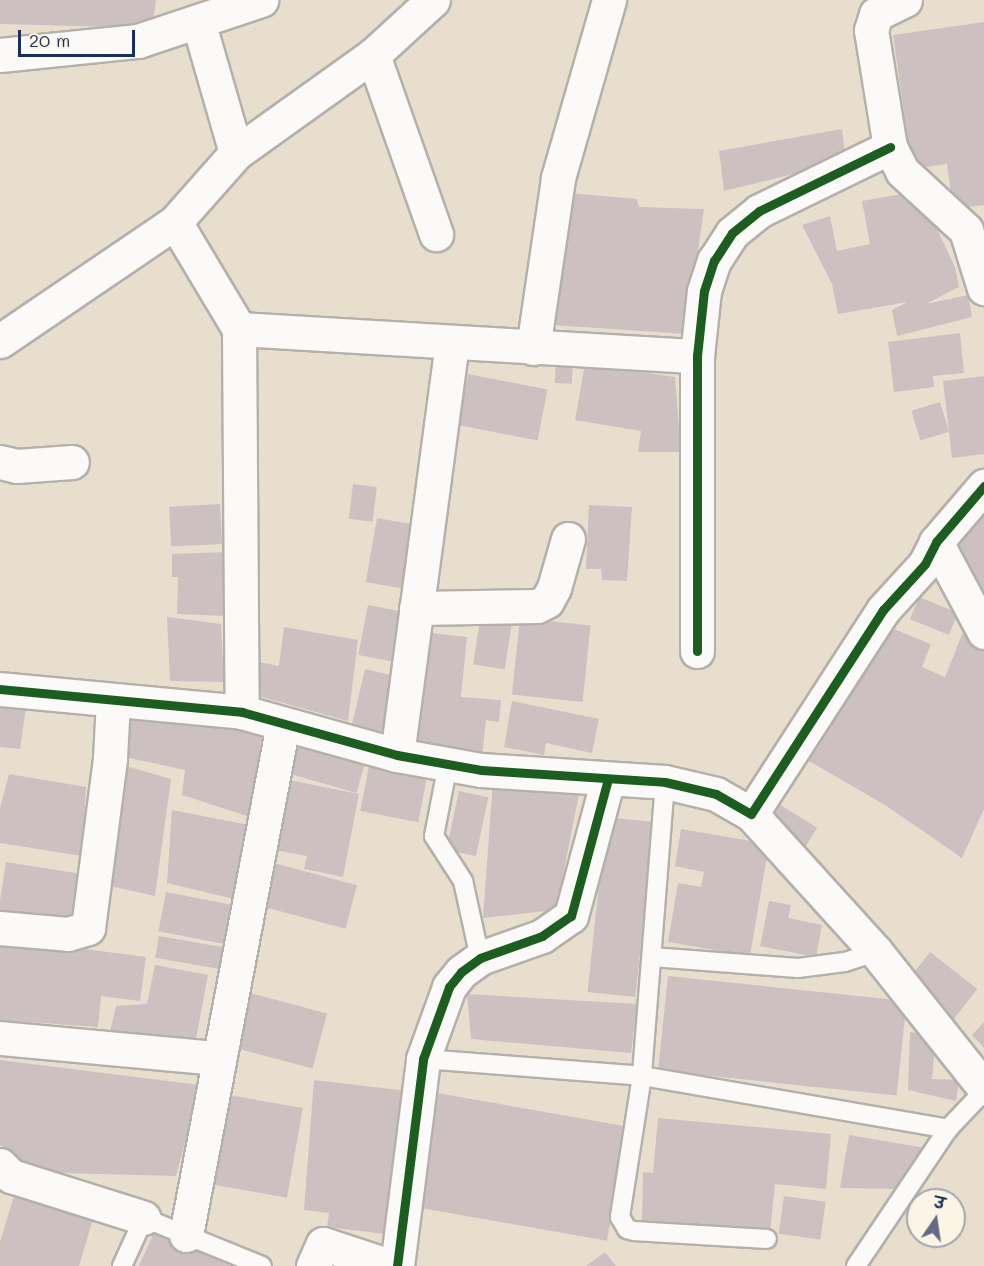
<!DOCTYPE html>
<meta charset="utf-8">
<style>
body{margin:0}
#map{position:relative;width:984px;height:1266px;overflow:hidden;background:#e8dece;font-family:Mali,"Playpen Sans Deva",sans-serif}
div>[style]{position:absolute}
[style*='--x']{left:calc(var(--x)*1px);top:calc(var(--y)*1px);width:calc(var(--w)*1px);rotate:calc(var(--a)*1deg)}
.building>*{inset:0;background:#cdc0c1;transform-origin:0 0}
.roads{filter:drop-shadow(2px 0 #b4b0aa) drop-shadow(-2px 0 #b4b0aa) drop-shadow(0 2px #b4b0aa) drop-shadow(0 -2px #b4b0aa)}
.service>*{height:18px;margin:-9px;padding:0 9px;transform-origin:9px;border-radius:9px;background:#fcfaf8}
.minor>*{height:33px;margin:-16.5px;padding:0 16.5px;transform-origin:16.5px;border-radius:16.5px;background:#fcfaf8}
.tertiary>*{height:33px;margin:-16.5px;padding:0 16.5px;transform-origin:16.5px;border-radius:16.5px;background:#fcfaf8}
.cycleway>*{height:9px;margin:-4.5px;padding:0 4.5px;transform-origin:4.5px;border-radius:4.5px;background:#1b5e20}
span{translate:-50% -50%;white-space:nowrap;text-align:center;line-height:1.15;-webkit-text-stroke:4.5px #fcf5e5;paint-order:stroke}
.north{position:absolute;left:906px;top:1188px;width:60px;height:60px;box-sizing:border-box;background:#fcf5e5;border:2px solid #a2a6af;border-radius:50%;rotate:13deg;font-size:16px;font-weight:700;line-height:24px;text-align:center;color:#1b2f5e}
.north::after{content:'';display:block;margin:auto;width:21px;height:27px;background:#636c85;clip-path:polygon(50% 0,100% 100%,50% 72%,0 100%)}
.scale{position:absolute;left:18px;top:30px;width:117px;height:27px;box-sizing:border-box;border:3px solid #1b2f5e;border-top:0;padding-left:8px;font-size:18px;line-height:21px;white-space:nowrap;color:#1b2f5e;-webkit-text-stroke:4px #fcf5e5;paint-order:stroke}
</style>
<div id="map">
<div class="building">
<i style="clip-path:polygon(0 0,156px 0,152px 28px,0 24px)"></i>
<i style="clip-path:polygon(984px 22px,984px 205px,953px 209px,947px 164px,912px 169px,893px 35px)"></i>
<i style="clip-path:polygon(842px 129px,846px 161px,724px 191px,719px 151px)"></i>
<i style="clip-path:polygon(919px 191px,955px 267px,959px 287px,926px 304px,968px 295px,972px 317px,897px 336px,892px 310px,908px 302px,838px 314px,832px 284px,802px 225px,830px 216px,837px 251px,870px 244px,862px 201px)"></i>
<i style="clip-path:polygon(568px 193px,637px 199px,639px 207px,704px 209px,686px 334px,553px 325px)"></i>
<i style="clip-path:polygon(960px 333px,964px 373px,933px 376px,934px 387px,894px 392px,888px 342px)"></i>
<i style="left:556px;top:359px;width:17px;height:24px;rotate:3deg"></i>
<i style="clip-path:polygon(585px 364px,675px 377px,681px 452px,638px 452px,641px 431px,575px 420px)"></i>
<i style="left:468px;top:374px;width:81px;height:52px;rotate:11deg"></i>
<i style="clip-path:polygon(984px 376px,984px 454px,952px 458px,943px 381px)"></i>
<i style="left:940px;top:402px;width:31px;height:30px;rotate:73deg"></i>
<i style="left:353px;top:484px;width:24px;height:35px;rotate:7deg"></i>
<i style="left:220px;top:504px;width:40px;height:51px;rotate:87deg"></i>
<i style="clip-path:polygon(589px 505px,632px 507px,627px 581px,602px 580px,601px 569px,586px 569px)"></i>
<i style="clip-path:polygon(984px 514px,984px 598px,951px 540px)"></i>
<i style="left:377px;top:518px;width:47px;height:65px;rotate:10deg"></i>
<i style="clip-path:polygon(227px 552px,227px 616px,177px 614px,178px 577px,172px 577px,172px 554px)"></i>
<i style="left:919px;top:597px;width:42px;height:24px;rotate:22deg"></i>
<i style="left:368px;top:605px;width:46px;height:51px;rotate:11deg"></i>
<i style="left:481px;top:614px;width:32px;height:51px;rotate:9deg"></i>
<i style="clip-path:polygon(167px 617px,221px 624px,224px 682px,170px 681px)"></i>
<i style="left:520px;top:618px;width:71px;height:77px;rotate:6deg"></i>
<i style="clip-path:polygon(879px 623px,931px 644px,922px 667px,945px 677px,963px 632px,984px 641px,984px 809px,962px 858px,885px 805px,802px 757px)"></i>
<i style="clip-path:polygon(284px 627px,358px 640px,348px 721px,255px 695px,254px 661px,279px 666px)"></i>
<i style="clip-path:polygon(421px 632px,467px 637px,461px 697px,501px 700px,499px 722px,486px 720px,482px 757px,409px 750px)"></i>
<i style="left:365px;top:669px;width:32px;height:57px;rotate:13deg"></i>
<i style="clip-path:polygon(512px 701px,599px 719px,592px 753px,546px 743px,544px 755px,504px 747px)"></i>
<i style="clip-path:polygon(0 703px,26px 707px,20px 749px,0 747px)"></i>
<i style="clip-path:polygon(125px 713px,262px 732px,250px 817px,182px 795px,185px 770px,125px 757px)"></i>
<i style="left:296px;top:735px;width:74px;height:39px;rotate:16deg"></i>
<i style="left:370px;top:761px;width:59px;height:51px;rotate:11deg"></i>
<i style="clip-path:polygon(122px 765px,171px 779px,155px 896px,110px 886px)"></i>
<i style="clip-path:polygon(9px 774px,86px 787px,82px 856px,0 843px,0 809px)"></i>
<i style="clip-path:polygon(289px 780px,359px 794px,343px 877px,304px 869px,307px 856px,275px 850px)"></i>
<i style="clip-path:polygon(493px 781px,580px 789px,556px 910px,483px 918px)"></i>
<i style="left:459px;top:791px;width:30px;height:60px;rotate:12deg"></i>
<i style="left:779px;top:804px;width:45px;height:22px;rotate:32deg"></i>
<i style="clip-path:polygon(172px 810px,249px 825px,234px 899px,167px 883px)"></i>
<i style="left:606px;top:817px;width:48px;height:176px;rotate:6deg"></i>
<i style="clip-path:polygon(681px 829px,769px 844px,750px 956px,668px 942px,678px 883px,701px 887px,704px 872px,675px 866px)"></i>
<i style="left:6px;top:862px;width:78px;height:53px;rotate:9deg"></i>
<i style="left:274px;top:863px;width:86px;height:45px;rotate:15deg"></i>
<i style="left:166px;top:892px;width:67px;height:40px;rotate:11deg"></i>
<i style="clip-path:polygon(769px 901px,791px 905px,788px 918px,822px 925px,816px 957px,760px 946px)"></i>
<i style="left:159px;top:936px;width:68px;height:22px;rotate:10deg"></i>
<i style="clip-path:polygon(0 938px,146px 957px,140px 1001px,101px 996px,98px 1027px,0 1020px)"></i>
<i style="left:930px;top:952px;width:60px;height:38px;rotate:38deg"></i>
<i style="clip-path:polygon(155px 965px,208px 975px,195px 1044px,109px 1036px,116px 1006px,147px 1004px)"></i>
<i style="left:668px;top:976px;width:240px;height:95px;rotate:6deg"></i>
<i style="left:247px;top:992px;width:83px;height:57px;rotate:15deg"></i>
<i style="clip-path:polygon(467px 994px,637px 1004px,631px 1053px,471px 1039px)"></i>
<i style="clip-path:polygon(984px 1022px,984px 1048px,972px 1035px)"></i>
<i style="clip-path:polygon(910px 1032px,936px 1035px,932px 1079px,959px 1080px,956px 1101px,908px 1090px)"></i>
<i style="clip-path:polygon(0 1060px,200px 1085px,176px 1176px,24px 1172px,13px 1152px,0 1145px)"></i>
<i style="clip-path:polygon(314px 1080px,408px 1091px,385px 1234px,327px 1227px,329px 1213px,304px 1210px)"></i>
<i style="left:437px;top:1093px;width:193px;height:116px;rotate:10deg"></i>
<i style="left:223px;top:1094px;width:81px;height:91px;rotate:10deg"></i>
<i style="clip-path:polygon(658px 1118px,831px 1134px,826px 1189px,775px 1184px,770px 1233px,642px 1222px,643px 1172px,653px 1173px)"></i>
<i style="clip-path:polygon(849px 1135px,925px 1148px,900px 1189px,840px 1188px)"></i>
<i style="clip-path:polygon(17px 1186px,96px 1209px,79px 1266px,0 1266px,0 1242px)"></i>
<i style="left:784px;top:1196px;width:42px;height:38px;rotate:8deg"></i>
<i style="clip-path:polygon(154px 1232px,231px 1266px,139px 1266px)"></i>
<i style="clip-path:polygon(605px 1252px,616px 1266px,586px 1266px)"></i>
</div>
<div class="roads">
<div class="service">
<i style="--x:448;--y:764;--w:73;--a:101"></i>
<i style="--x:434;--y:836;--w:54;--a:57.2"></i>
<i style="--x:463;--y:881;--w:79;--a:77.6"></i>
<i style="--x:665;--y:782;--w:295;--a:94.5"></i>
<i style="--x:642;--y:1076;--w:143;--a:98.9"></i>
<i style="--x:620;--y:1217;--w:14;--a:60"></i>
<i style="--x:627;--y:1229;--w:7;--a:16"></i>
<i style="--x:634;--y:1231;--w:133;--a:3.4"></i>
<i style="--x:652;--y:957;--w:146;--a:4.3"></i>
<i style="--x:798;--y:968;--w:47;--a:-7.3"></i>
<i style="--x:845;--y:962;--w:33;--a:-18"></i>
<i style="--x:423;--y:1059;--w:220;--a:4.4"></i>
<i style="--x:642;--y:1076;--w:311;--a:9.8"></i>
<i style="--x:122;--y:1266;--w:53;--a:-65.4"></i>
<i style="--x:144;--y:1218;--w:127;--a:22.1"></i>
<i style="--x:856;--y:1266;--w:165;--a:-56.1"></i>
<i style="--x:948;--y:1129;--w:52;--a:-46.5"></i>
</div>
<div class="minor">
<i style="--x:905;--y:0;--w:32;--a:154"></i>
<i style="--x:876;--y:14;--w:17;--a:107"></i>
<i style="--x:871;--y:30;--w:119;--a:80.8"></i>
<i style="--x:890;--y:147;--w:27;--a:63"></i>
<i style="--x:902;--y:171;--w:87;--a:42.7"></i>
<i style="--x:966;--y:230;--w:61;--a:72.8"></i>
<i style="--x:198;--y:21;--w:137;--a:73.9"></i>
<i style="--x:0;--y:55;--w:139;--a:-5.8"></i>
<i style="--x:138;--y:41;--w:130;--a:-18.4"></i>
<i style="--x:373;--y:55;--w:190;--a:70.6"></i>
<i style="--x:175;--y:222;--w:125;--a:59.1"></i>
<i style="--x:239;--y:329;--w:383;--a:89.6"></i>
<i style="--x:239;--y:329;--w:459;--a:3.4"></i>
<i style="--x:533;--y:348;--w:172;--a:-81.6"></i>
<i style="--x:558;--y:178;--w:185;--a:-74"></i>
<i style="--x:0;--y:462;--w:17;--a:13"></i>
<i style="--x:17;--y:466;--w:55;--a:-4.2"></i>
<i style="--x:936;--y:542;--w:102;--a:61.9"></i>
<i style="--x:416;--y:608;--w:121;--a:-0.9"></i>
<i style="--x:537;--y:606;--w:11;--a:-27"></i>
<i style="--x:547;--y:601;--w:15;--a:-62"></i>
<i style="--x:554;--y:588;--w:51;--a:-74.1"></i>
<i style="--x:697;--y:651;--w:295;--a:-90"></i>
<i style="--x:697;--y:356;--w:65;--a:-83.9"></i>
<i style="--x:704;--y:291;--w:32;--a:-72"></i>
<i style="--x:714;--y:261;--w:33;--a:-57"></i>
<i style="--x:732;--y:233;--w:35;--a:-39"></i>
<i style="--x:759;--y:211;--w:146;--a:-26"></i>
<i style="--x:0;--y:689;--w:243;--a:5.4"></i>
<i style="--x:242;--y:712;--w:161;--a:15.5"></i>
<i style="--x:397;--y:755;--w:85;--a:10.1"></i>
<i style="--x:481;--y:770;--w:184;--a:3.7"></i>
<i style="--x:665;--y:782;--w:52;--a:13.2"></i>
<i style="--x:716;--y:794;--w:40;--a:29.7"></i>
<i style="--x:751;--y:814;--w:243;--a:-57.1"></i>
<i style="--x:883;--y:610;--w:62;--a:-47.6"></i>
<i style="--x:925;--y:564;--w:25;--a:-63"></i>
<i style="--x:936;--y:542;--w:74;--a:-49.4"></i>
<i style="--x:397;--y:755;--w:416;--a:-82.4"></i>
<i style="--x:751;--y:814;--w:186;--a:47.8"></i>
<i style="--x:876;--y:952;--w:174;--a:51.5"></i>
<i style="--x:0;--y:928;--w:68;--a:5"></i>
<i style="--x:68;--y:934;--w:21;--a:-17"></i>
<i style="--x:88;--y:928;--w:170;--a:-82.6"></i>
<i style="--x:110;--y:759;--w:59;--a:-87.1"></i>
<i style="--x:0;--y:1038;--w:218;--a:5.3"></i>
<i style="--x:0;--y:1165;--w:16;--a:45"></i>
<i style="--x:11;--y:1176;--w:139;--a:17.5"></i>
<i style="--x:186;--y:1235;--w:520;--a:-79.25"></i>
<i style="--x:313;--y:1266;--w:24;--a:-66"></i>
<i style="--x:323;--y:1244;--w:71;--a:18.2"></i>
<i style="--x:397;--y:1266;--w:209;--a:-82.8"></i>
<i style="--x:423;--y:1059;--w:77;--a:-70.1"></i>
<i style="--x:449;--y:987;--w:19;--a:-51"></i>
<i style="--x:461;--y:972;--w:24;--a:-36"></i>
<i style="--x:480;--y:958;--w:66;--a:-19.5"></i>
<i style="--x:542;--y:936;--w:35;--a:-35"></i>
<i style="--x:571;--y:916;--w:142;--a:-74.9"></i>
</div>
<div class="tertiary">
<i style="--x:0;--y:341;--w:212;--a:-34.2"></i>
<i style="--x:175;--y:222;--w:92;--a:-48.5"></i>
<i style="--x:236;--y:153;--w:168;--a:-35.6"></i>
<i style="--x:373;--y:55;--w:81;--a:-42.5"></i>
</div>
</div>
<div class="cycleway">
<i style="--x:697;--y:651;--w:295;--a:-90"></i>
<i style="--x:697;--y:356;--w:65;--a:-83.9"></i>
<i style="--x:704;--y:291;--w:32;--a:-72"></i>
<i style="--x:714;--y:261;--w:33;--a:-57"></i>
<i style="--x:732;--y:233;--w:35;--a:-39"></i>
<i style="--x:759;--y:211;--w:146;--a:-26"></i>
<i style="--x:0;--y:689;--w:243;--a:5.4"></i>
<i style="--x:242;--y:712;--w:161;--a:15.5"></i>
<i style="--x:397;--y:755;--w:85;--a:10.1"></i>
<i style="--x:481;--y:770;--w:184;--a:3.7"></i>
<i style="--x:665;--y:782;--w:52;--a:13.2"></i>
<i style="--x:716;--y:794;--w:40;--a:29.7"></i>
<i style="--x:751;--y:814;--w:243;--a:-57.1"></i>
<i style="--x:883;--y:610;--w:62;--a:-47.6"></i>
<i style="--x:925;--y:564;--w:25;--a:-63"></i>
<i style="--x:936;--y:542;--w:74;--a:-49.4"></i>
<i style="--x:397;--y:1266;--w:209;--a:-82.8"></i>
<i style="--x:423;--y:1059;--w:77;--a:-70.1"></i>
<i style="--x:449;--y:987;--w:19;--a:-51"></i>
<i style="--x:461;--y:972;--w:24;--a:-36"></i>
<i style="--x:480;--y:958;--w:66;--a:-19.5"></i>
<i style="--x:542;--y:936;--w:35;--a:-35"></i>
<i style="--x:571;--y:916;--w:142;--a:-74.9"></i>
</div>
<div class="north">उ</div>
<div class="scale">20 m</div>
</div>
